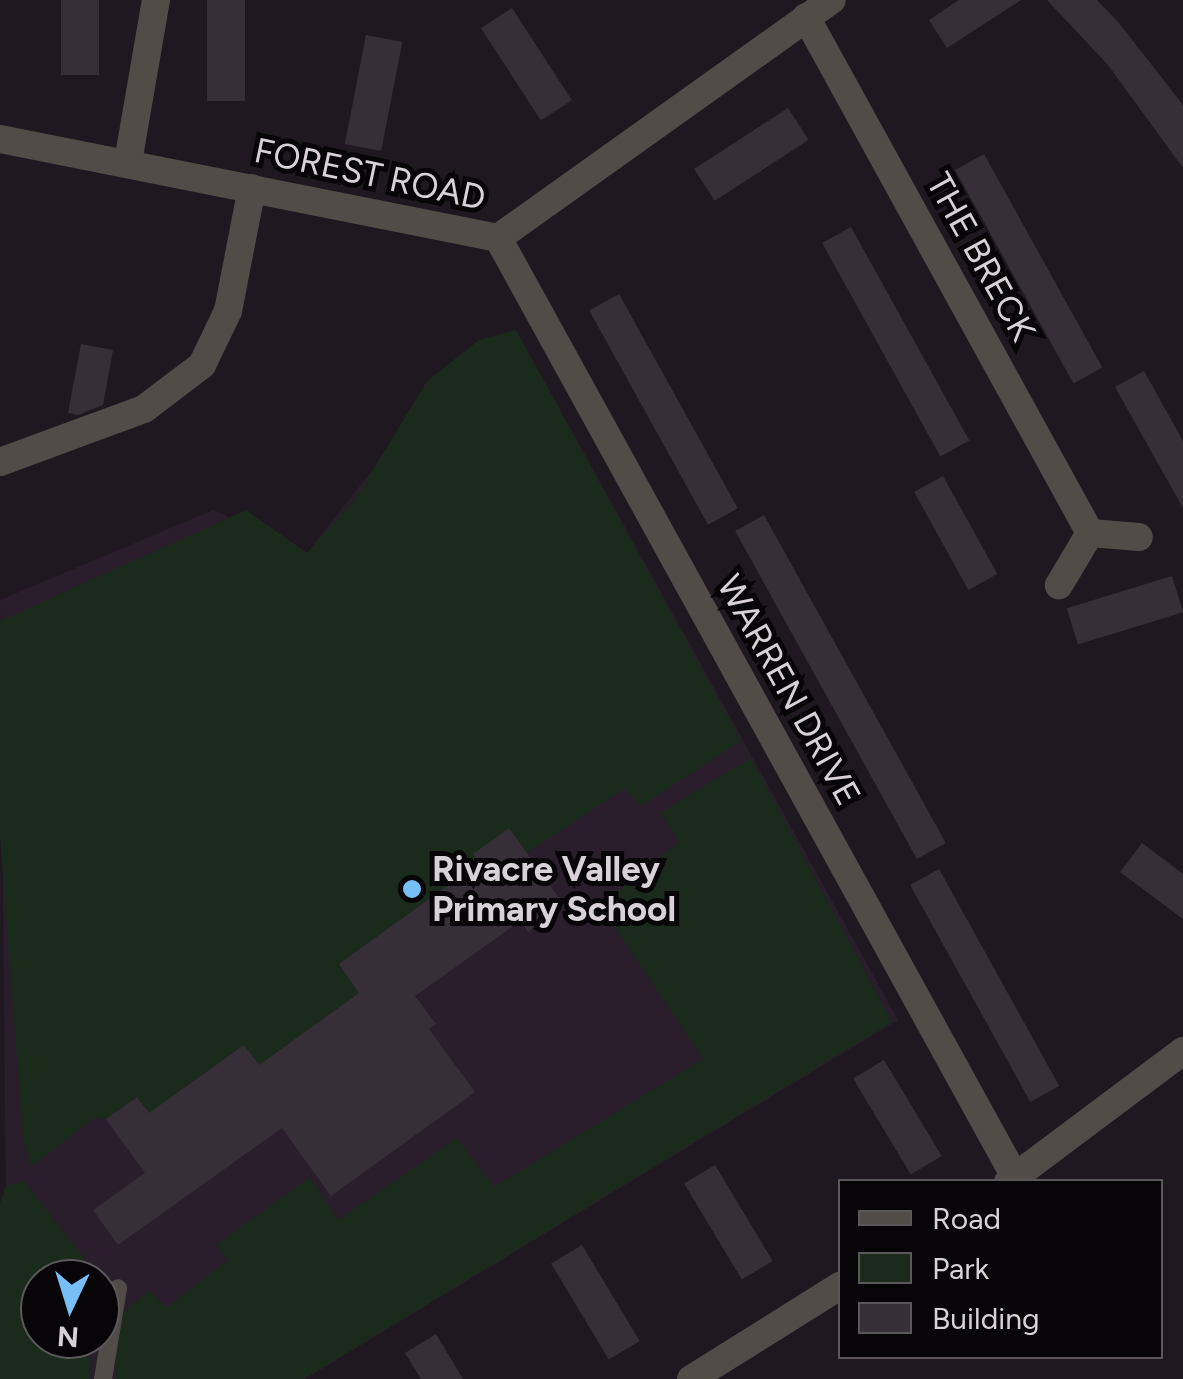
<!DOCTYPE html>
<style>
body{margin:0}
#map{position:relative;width:1183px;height:1379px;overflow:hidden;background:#1f1820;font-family:Figtree,sans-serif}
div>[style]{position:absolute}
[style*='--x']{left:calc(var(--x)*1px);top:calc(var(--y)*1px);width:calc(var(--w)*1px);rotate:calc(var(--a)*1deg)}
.built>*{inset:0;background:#2a1e2c}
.green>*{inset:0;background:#1a2a1b}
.building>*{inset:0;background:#372f38;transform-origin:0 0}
.service>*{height:18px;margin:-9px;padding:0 9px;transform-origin:9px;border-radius:9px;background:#524c49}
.minor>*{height:28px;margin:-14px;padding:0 14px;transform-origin:14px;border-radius:14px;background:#524c49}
.dots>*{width:28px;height:28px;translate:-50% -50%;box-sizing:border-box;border:5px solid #070508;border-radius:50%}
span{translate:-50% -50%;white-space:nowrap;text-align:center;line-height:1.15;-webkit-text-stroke:10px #070508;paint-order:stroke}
.street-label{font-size:35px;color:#d8d2d8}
.poi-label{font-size:35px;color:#d8d2d8;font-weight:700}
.left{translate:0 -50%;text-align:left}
.legend{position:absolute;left:838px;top:1179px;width:325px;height:180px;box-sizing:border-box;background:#070508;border:2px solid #5b575b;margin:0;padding:12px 18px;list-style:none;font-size:30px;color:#d8d2d8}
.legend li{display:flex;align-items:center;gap:20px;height:50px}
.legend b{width:50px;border:2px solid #5b575b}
.north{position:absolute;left:20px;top:1259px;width:100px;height:100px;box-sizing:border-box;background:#070508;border:2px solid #5b575b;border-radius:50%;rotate:184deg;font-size:28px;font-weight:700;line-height:40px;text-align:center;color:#d8d2d8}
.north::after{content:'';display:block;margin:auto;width:35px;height:45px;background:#77bff7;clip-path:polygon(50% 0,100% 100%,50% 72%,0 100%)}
</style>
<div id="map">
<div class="built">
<i style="clip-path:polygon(evenodd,516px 330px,898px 1020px,305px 1379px,0 1379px,0 1203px,6px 1200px,0 600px,213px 510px,307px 553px,392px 445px,516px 330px,40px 1279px,100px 1279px,100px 1339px,40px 1339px,40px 1279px)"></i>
</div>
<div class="green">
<i style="clip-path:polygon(516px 330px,741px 741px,641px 806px,625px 788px,527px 853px,509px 829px,473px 854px,479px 863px,339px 964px,359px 993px,259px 1065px,244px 1045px,179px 1091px,175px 1149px,137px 1097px,106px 1119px,94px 1118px,31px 1167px,23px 1138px,0 836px,0 621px,246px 510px,307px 553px,356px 498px,427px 381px,479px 340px)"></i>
<i style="clip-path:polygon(751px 758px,892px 1022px,304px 1379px,116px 1379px,115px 1320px,149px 1290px,166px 1308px,228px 1260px,216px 1245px,310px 1177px,338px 1220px,457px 1138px,494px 1187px,703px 1059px,600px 905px,679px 842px,661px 812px)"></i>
<i style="clip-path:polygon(24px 1181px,94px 1271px,94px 1279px,40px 1279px,40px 1339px,89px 1339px,90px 1379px,0 1379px,0 1203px,6px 1186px)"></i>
</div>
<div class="building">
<i style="left:61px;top:0;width:38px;height:75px"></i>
<i style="left:207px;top:0;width:38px;height:101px"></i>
<i style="clip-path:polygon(959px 0,1021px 0,947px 48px,929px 20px)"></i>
<i style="clip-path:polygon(1047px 0,1097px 0,1119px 23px,1183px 105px,1183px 168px,1108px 65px)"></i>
<i style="left:512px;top:8px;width:110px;height:37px;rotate:57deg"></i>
<i style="left:366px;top:35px;width:37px;height:111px;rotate:11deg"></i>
<i style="left:788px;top:108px;width:38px;height:112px;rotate:57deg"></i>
<i style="left:984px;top:154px;width:244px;height:33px;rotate:61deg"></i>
<i style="left:851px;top:227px;width:244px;height:33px;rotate:61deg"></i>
<i style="left:619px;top:294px;width:245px;height:34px;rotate:61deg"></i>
<i style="clip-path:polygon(81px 344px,113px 350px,103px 405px,78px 415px,68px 413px)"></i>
<i style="clip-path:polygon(1144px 371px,1183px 441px,1183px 508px,1115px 387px)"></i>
<i style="left:943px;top:476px;width:112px;height:33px;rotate:61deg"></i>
<i style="left:764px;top:515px;width:375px;height:33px;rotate:61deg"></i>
<i style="left:1172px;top:576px;width:38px;height:110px;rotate:73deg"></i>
<i style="clip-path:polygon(509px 828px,564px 905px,528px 932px,520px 921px,415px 996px,436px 1024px,429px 1029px,475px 1092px,331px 1196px,282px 1128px,118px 1245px,93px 1210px,145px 1173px,106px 1119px,137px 1097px,149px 1113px,244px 1045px,259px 1065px,359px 993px,339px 964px,479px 863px,473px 854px)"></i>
<i style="clip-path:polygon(1142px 843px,1183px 874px,1183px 919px,1120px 872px)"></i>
<i style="left:939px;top:869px;width:248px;height:33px;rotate:61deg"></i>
<i style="left:884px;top:1060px;width:112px;height:36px;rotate:59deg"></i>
<i style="left:715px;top:1165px;width:112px;height:36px;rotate:59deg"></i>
<i style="left:582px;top:1245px;width:112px;height:36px;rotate:59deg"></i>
<i style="clip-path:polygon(436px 1334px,463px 1379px,421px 1379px,405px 1353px)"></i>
</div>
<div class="service">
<i style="--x:103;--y:1379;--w:92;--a:-80.6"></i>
</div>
<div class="minor">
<i style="--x:806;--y:17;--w:589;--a:61.17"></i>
<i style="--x:1090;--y:533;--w:61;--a:120.8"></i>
<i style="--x:0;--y:139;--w:508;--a:11.24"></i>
<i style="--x:498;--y:238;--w:410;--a:-35.5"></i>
<i style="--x:128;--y:162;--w:164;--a:-80.2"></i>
<i style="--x:498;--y:238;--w:1072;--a:61.16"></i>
<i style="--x:0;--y:462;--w:153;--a:-20.2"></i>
<i style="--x:144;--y:409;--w:73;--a:-37.2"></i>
<i style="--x:202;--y:365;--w:60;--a:-64.3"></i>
<i style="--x:228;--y:311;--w:125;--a:-79"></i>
<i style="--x:1090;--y:533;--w:49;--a:4.7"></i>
<i style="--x:1008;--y:1182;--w:219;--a:-36.8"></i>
<i style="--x:691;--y:1379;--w:176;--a:-32"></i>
</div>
<div class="dots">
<i style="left:412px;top:889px;background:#77bff7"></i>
</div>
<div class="street-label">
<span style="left:370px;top:174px;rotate:12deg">FOREST ROAD</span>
<span style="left:981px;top:257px;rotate:61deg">THE BRECK</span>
<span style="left:789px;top:690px;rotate:61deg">WARREN DRIVE</span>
</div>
<div class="poi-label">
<span class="left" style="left:432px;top:889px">Rivacre Valley<br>Primary School</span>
</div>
<ul class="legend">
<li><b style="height:12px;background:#524c49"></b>Road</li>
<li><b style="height:28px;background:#1a2a1b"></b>Park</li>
<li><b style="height:28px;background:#372f38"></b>Building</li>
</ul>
<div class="north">N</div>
</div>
